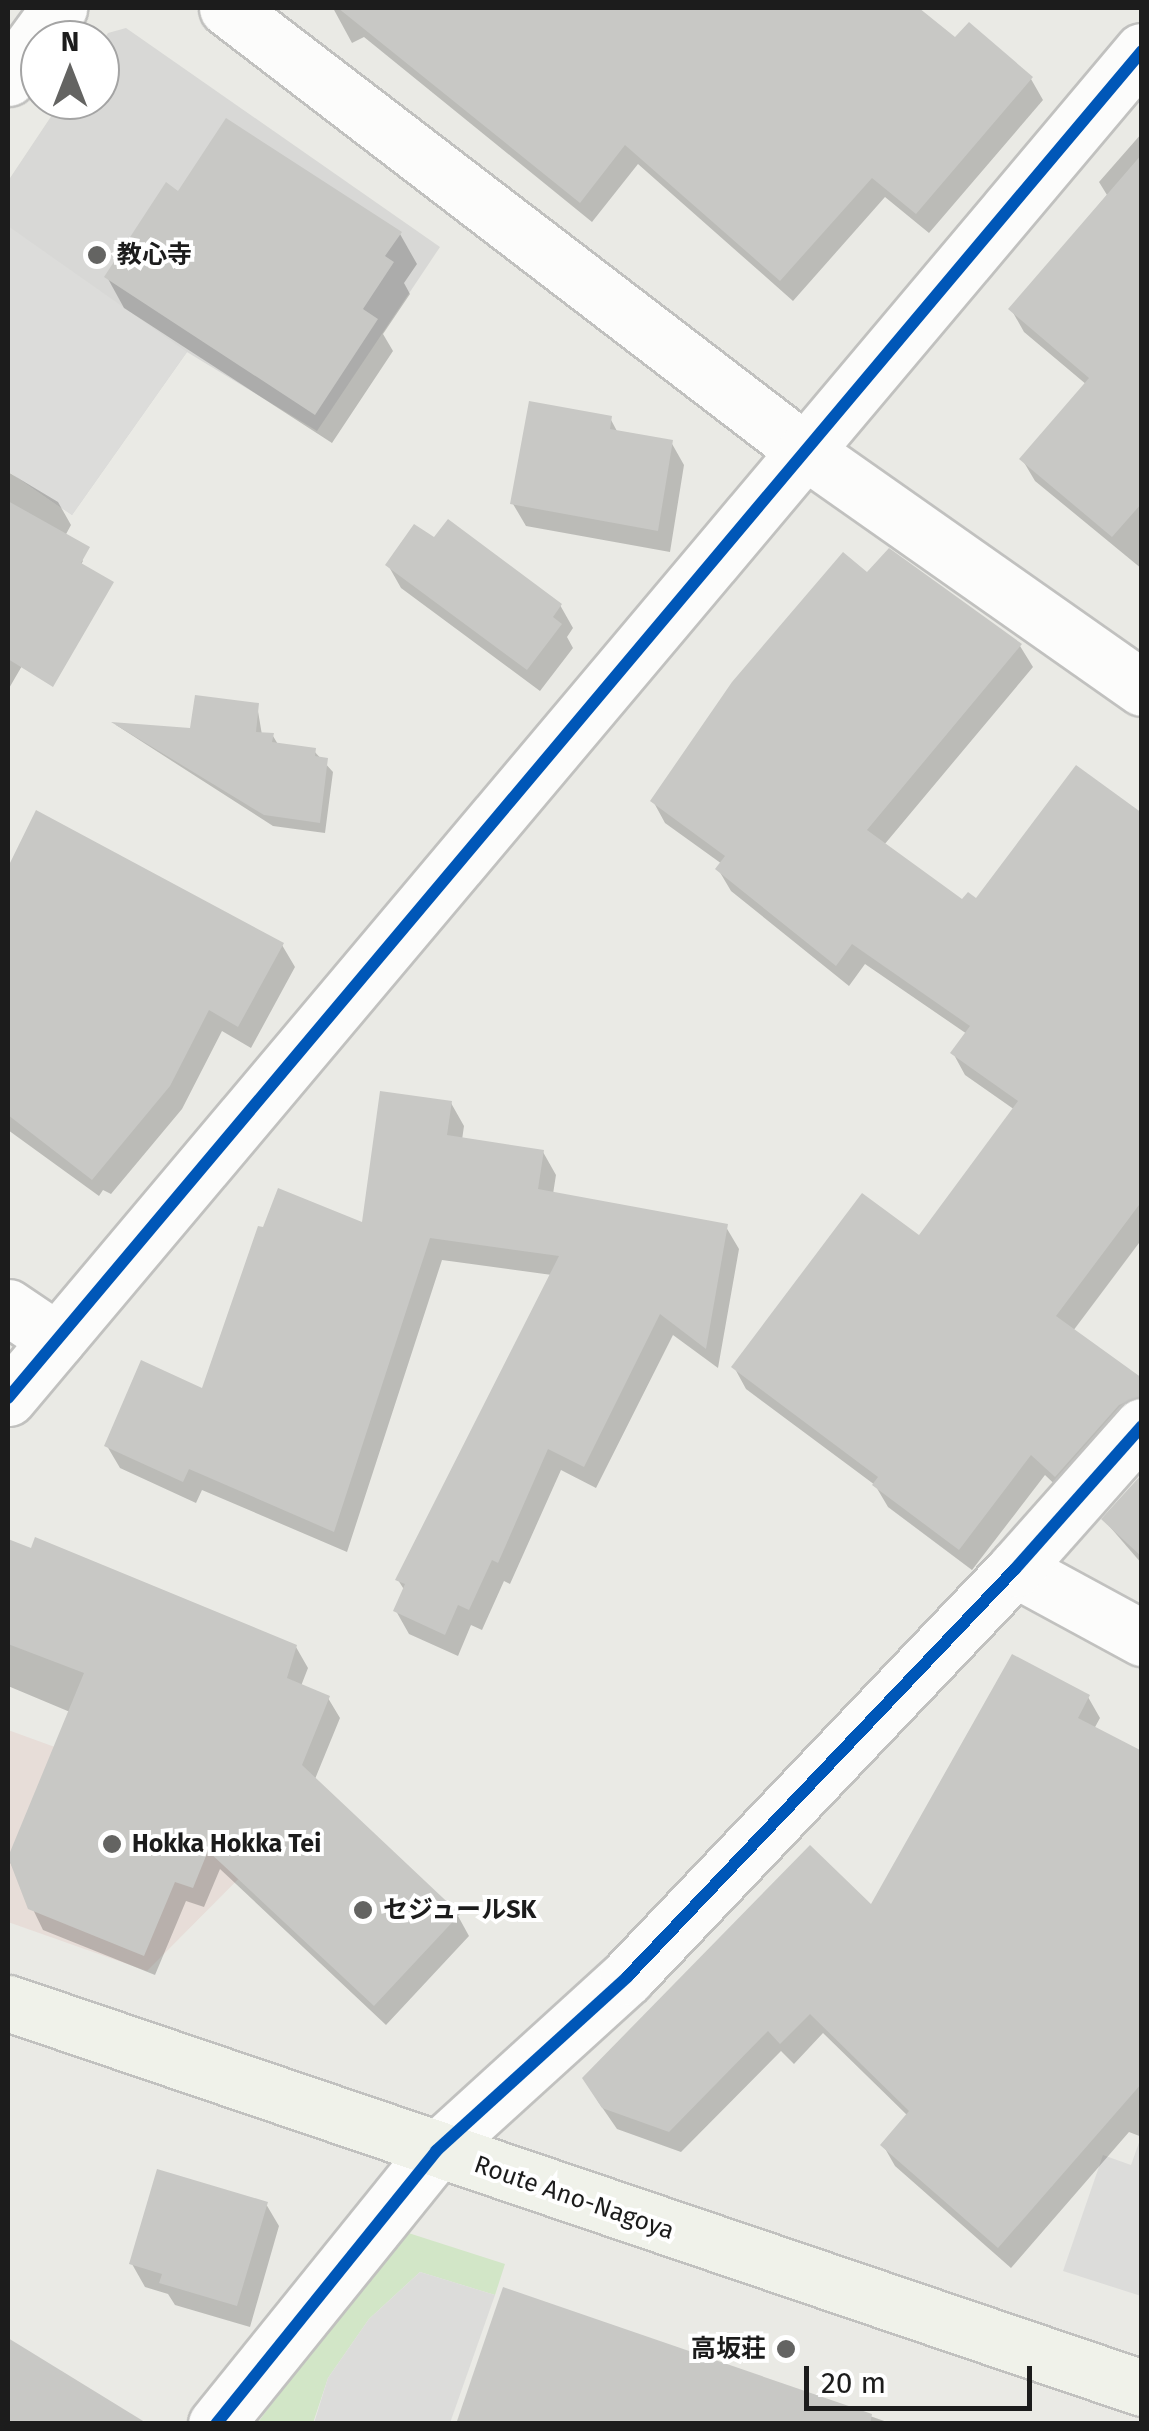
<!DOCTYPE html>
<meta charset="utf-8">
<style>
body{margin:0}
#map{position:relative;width:1149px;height:2431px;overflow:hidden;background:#eaeae5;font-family:"Fira Sans","Noto Sans JP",sans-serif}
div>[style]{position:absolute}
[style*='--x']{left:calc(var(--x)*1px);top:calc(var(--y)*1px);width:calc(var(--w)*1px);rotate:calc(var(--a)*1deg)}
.commercial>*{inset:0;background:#e7ddd8}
.religious>*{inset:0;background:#d8d8d6}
.grass>*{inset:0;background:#d2e6c7}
.parking>*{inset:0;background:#dcdcda}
.shadow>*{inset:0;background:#0003}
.building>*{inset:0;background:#c8c8c5}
.roads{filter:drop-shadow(2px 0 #c1c1bf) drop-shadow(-2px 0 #c1c1bf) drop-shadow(0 2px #c1c1bf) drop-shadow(0 -2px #c1c1bf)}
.street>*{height:55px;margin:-27.5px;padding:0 27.5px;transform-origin:27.5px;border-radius:27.5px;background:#fcfcfb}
.secondary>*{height:55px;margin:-27.5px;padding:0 27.5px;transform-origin:27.5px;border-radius:27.5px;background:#f0f2ea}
.cycleway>*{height:12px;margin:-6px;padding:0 6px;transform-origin:6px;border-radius:6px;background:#0057b8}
.dots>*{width:28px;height:28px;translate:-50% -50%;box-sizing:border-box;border:5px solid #fff;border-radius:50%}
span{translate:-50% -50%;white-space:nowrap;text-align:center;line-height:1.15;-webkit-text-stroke:8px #fff;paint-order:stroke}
.poi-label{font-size:25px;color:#1c1c1c;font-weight:700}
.left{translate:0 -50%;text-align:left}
.right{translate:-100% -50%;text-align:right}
.street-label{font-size:25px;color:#1c1c1c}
.frame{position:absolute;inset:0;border:10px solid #1c1c1c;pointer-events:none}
.north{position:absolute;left:20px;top:20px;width:100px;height:100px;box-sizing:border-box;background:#fff;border:2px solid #a4a4a4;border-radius:50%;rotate:0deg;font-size:28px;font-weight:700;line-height:40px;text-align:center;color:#1c1c1c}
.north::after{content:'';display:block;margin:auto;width:35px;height:45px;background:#646462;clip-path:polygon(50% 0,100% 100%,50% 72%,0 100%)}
.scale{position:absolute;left:804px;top:2366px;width:228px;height:45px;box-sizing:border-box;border:5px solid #1c1c1c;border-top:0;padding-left:12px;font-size:30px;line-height:35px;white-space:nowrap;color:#1c1c1c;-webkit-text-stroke:8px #fff;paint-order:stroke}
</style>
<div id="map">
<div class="commercial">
<i style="clip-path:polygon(8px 1730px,286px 1831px,147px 1971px,8px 1922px)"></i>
</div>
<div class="religious">
<i style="clip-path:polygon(126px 28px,440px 247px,317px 431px,187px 352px,72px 515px,8px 471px,8px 181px,62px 100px,100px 100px,100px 45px,108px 33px)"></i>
</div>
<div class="grass">
<i style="clip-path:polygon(396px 2229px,505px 2264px,495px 2295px,420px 2272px,369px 2319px,328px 2378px,313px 2423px,257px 2424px)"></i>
</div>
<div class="parking">
<i style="clip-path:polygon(8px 226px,187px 352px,72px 515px,8px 471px)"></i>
<i style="clip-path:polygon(1141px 2137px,1141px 2296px,1063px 2271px,1103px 2155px,1131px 2165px)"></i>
<i style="clip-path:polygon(420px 2272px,495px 2295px,450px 2423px,314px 2423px,328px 2378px,369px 2319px)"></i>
</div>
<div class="shadow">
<i style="clip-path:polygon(333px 8px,918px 8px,955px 41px,1031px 79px,1043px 100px,929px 233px,885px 197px,793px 301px,638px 164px,592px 222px,364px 37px,352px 43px)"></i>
<i style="clip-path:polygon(1142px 133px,1142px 569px,1035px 481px,1022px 459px,1087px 385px,1024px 332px,1011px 309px,1107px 195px,1099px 182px)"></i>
<i style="clip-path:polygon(179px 194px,400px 234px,417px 264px,404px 283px,410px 294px,383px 334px,393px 351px,332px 443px,124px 308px,107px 277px)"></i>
<i style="clip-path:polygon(610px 418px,618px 433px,671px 442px,684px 465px,670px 552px,526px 526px,513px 504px)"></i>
<i style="clip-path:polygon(8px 472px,58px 502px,71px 525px,65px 536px,83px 561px,8px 690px)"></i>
<i style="clip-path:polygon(388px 565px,560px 605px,573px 628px,567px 637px,573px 648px,540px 691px,401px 588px)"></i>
<i style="clip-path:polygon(867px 576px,1020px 646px,1033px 667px,884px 845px,963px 902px,976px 901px,1142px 816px,1142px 1239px,1073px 1331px,1142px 1381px,1142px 1420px,1068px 1497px,1045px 1475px,972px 1570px,888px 1507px,875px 1485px,746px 1389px,734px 1367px,919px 1239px,1015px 1110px,965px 1075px,953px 1053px,967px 1034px,865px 964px,849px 986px,731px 891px,718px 869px,722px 864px,665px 823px,653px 801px)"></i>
<i style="clip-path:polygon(257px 705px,262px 735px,273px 736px,279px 746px,314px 751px,333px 772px,325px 833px,273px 826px,116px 725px,192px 730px)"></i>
<i style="clip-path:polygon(37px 813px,282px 945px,295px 967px,251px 1048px,222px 1031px,182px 1109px,111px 1194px,103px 1190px,99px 1196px,8px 1130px,8px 1008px,53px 950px,8px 920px,8px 873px)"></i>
<i style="clip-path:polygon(451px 1103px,464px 1126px,462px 1140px,543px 1152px,556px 1175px,553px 1194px,726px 1227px,739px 1249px,718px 1368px,673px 1335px,596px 1488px,561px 1470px,510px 1584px,504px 1581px,482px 1630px,471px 1625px,458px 1656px,409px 1634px,396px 1611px,405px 1591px,398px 1580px,552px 1275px,442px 1260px,347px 1552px,202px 1490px,196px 1503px,120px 1468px,107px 1446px,204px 1392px,364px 1226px)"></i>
<i style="clip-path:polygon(1142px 1477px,1142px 1564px,1104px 1520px)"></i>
<i style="clip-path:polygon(8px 1542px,296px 1647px,308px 1668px,301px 1686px,328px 1698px,340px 1718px,315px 1779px,458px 1916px,469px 1936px,386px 2025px,220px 1869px,204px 1907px,186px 1901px,155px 1975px,43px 1930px,9px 1860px,70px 1712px,8px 1686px)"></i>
<i style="clip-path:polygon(1088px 1697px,1100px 1718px,1094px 1729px,1142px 1754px,1142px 2137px,1129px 2132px,1011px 2268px,895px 2166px,883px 2145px,908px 2116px,823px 2033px,794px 2064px,781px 2051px,681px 2152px,617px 2129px,597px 2100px,872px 1908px)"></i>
<i style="clip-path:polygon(266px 2204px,279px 2226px,250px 2327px,175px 2305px,168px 2294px,145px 2287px,132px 2264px)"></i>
<i style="clip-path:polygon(505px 2290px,893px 2424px,459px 2424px)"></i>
</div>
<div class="building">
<i style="clip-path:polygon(338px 8px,919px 8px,955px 37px,969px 22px,1033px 77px,916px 214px,872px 178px,780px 281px,625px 145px,580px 203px)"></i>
<i style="clip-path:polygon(226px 118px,402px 232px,385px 256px,394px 262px,363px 309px,378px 319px,315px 415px,104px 277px,166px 182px,178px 191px)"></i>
<i style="clip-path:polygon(1142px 154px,1142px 503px,1112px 537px,1019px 459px,1089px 378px,1008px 309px)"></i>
<i style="clip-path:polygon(529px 401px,612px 416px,610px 429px,673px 440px,658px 531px,510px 504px)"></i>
<i style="clip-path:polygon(8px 501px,90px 547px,81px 563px,114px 582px,53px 687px,8px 659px)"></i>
<i style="clip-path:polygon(448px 519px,562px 604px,553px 617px,562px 624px,527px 670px,385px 565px,414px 524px,434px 537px)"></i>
<i style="clip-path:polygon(889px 548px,1022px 644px,867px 830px,962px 899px,968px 892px,976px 898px,1076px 765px,1142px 813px,1142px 1201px,1056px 1316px,1142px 1378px,1142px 1396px,1119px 1405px,1055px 1477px,1031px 1455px,959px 1550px,872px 1485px,878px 1477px,731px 1367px,862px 1193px,919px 1235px,1018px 1101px,950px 1053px,970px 1026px,852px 944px,836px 966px,715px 869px,725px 856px,650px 801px,732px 682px,843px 552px,867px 572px)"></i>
<i style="clip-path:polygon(195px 695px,259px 703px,256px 732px,274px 733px,272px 742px,316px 748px,315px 756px,328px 758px,320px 823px,264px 815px,111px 722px,190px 728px)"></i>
<i style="clip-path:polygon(36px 810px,284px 943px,238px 1027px,209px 1010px,170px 1086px,92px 1180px,8px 1115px,8px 867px)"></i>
<i style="clip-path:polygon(380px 1091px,452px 1101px,447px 1135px,544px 1150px,538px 1189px,728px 1224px,706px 1349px,660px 1314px,584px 1467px,548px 1449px,498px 1563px,492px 1560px,469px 1610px,458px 1605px,445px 1635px,393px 1611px,405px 1584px,395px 1580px,559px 1256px,430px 1238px,334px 1532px,189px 1469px,183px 1482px,104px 1446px,141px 1360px,202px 1388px,258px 1226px,263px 1227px,278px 1188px,362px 1222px)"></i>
<i style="clip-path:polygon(1142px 1474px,1142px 1557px,1101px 1519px)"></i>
<i style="clip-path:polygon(35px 1537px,297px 1645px,287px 1678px,330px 1696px,302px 1765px,460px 1914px,374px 2006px,208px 1851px,193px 1888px,175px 1882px,144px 1956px,28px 1909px,8px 1857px,84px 1673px,8px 1644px,8px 1539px,31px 1548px)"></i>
<i style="clip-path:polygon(1012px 1654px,1090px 1695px,1078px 1718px,1142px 1751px,1142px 2083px,998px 2248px,880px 2145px,909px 2111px,810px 2014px,780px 2044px,768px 2031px,669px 2132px,602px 2108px,582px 2078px,810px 1845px,871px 1904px)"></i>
<i style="clip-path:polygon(157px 2169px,268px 2202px,237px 2306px,159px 2283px,162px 2274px,129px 2264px)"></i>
<i style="clip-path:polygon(503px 2287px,872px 2414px,870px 2424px,456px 2424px)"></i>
<i style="clip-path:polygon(8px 2338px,148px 2424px,8px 2424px)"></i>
</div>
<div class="roads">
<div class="street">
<i style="--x:227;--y:8;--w:728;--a:37.47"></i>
<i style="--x:805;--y:451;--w:412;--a:35.1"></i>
<i style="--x:8;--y:78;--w:87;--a:-53.9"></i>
<i style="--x:8;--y:1307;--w:59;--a:34"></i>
<i style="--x:8;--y:1398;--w:1761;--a:-49.91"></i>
<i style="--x:1015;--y:1569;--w:145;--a:28.5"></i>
<i style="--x:216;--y:2424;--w:351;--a:-51.1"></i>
<i style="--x:436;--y:2151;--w:258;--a:-42.3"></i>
<i style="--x:627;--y:1977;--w:563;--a:-46.44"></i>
<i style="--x:1015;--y:1569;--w:191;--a:-48.4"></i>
</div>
<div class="secondary">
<i style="--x:8;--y:2003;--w:1198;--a:18.75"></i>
</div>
</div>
<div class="cycleway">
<i style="--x:8;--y:1398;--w:1761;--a:-49.91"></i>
<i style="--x:216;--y:2424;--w:351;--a:-51.1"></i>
<i style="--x:436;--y:2151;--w:258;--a:-42.3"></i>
<i style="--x:627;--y:1977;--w:563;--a:-46.44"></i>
<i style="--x:1015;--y:1569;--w:191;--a:-48.4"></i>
</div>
<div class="dots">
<i style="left:97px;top:255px;background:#646462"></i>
<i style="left:112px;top:1844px;background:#646462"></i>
<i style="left:363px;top:1910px;background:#646462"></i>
<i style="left:786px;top:2349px;background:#646462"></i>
</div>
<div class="poi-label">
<span class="left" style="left:117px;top:255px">教心寺</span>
<span class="left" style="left:132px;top:1844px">Hokka Hokka Tei</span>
<span class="left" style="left:383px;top:1910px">セジュールSK</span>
<span class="right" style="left:766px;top:2349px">高坂荘</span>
</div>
<div class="street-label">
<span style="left:574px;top:2198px;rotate:19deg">Route Ano-Nagoya</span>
</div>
<div class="frame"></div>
<div class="north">N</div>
<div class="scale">20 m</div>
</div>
